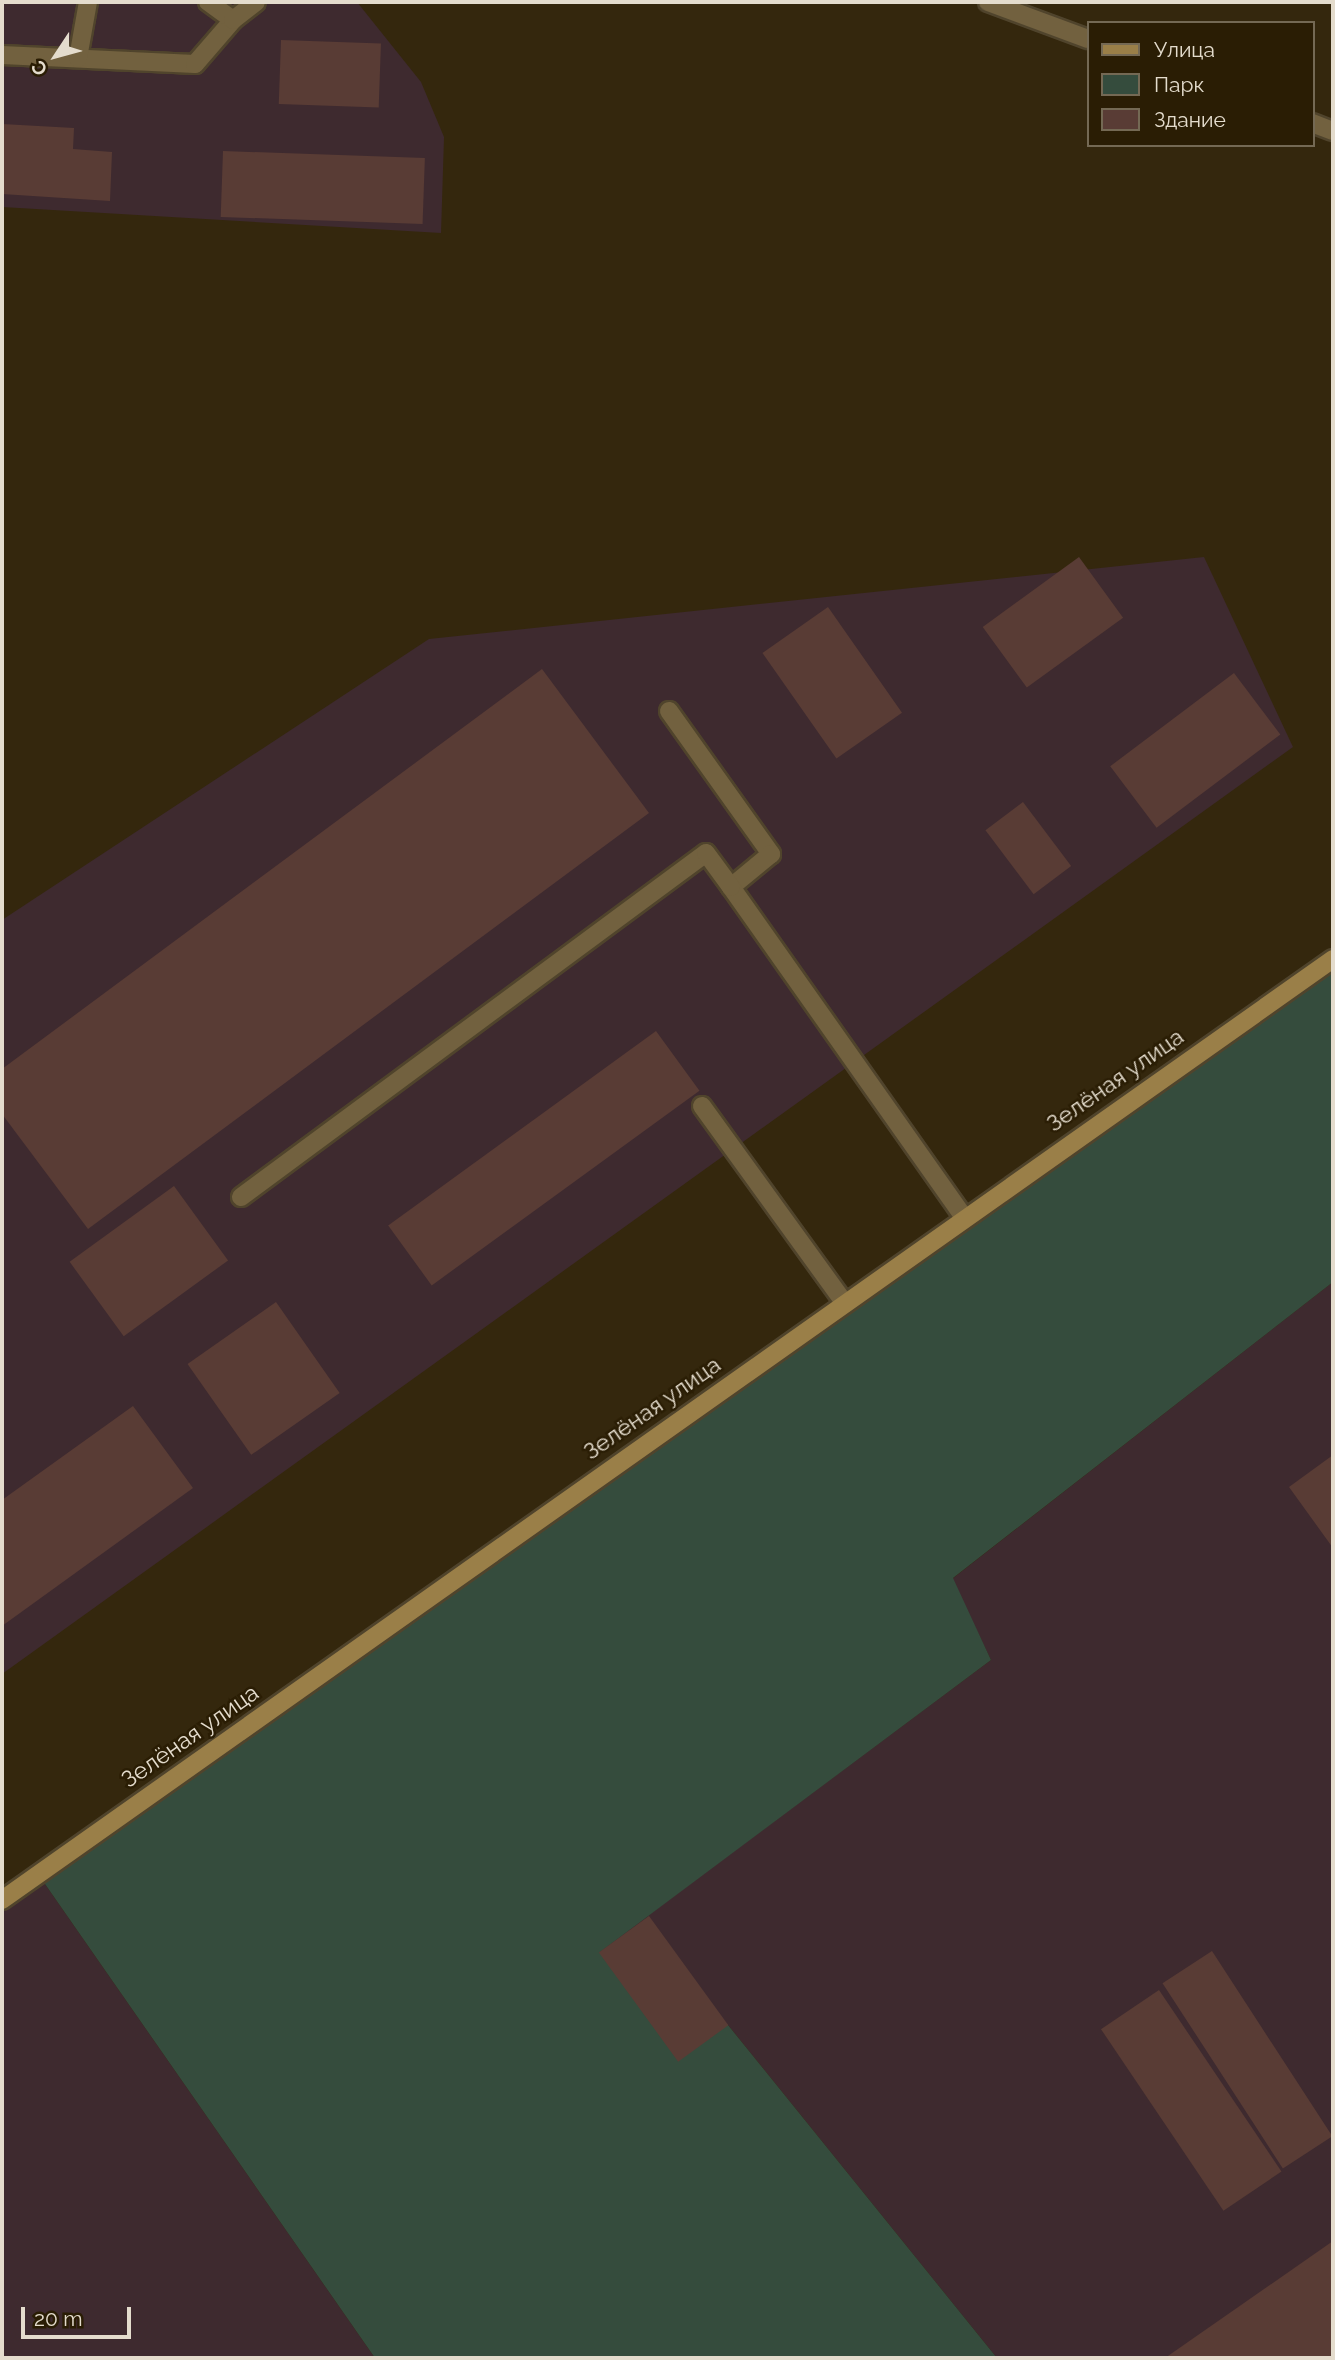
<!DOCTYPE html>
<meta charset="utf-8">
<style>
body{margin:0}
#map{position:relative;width:1335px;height:2360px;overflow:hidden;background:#34270d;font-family:Raleway,sans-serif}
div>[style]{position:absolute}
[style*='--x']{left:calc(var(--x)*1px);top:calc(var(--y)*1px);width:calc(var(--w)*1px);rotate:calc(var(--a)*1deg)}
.industrial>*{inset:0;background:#3e2a2f}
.green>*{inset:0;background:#354c3d}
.building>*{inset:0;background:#593c35;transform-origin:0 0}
.roads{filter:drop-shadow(2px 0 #50442c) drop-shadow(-2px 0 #50442c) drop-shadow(0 2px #50442c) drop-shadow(0 -2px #50442c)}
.lane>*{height:18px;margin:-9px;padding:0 9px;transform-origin:9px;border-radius:9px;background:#72613f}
.street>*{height:18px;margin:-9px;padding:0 9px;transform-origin:9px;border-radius:9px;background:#72613f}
.secondary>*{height:18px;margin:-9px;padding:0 9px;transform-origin:9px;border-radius:9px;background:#9a7f48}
span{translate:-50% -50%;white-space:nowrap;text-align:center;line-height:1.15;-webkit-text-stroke:5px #2a1d04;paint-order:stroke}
.street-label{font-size:23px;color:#e4dccd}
.frame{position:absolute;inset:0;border:4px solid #e4dccd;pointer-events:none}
.legend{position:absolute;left:1087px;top:21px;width:228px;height:126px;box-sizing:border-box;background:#2a1d04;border:2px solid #746954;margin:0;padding:9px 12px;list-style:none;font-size:21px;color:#e4dccd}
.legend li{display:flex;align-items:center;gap:14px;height:35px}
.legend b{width:35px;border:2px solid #746954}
.north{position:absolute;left:21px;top:21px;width:70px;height:70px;-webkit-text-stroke:5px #2a1d04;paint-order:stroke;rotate:234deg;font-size:19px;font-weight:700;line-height:28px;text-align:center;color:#e4dccd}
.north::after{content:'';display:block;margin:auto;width:24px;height:32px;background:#e4dccd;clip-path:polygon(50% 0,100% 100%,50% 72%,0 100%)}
.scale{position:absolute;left:21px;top:2307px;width:110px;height:32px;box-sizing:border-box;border:4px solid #e4dccd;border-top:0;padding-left:9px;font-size:21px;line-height:24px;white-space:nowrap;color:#e4dccd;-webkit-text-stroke:5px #2a1d04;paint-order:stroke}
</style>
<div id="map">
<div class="industrial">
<i style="clip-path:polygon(2px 2px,357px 2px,421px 82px,444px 137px,441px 233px,2px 207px)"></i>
<i style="clip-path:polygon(1204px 557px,1293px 747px,2px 1674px,2px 920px,429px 639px)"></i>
<i style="clip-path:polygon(1333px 1282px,1333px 2358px,997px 2358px,728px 2025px,677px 2061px,599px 1952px,991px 1660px,952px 1579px)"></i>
<i style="clip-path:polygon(38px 1874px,375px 2358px,2px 2358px,2px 1900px)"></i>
</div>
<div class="green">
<i style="clip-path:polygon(1333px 959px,1333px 1282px,953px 1578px,991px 1660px,600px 1952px,728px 2025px,997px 2358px,375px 2358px,38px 1874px)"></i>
</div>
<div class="building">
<i style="left:281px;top:40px;width:100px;height:64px;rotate:2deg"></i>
<i style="clip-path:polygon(2px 124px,74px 128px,73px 149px,112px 152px,110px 201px,2px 194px)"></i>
<i style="left:223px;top:151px;width:202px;height:66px;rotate:2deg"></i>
<i style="left:1079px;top:557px;width:75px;height:119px;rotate:54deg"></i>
<i style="left:828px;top:607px;width:129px;height:80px;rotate:55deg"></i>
<i style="clip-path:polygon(542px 669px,649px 813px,88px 1229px,2px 1114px,2px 1069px)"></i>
<i style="left:1234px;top:673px;width:77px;height:155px;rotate:53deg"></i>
<i style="left:1023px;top:802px;width:80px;height:47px;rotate:53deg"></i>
<i style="left:656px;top:1031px;width:74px;height:331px;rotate:54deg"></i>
<i style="left:174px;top:1186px;width:92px;height:129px;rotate:54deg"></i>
<i style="left:276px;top:1302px;width:111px;height:108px;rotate:55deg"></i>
<i style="clip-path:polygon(133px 1406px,193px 1488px,2px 1626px,2px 1500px)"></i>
<i style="clip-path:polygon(1333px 1455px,1333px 1548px,1289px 1487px)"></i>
<i style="left:649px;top:1916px;width:135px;height:62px;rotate:54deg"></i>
<i style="left:1212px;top:1951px;width:221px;height:59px;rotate:57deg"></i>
<i style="left:1159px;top:1990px;width:219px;height:70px;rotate:56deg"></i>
<i style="clip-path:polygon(1333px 2241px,1333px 2358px,1165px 2358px)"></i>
</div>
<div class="roads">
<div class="lane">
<i style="--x:2;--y:55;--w:193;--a:2.7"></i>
<i style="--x:195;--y:64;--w:58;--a:-49.2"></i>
<i style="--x:233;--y:20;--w:31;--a:-144"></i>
<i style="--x:78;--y:58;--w:57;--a:-79.9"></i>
<i style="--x:669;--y:711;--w:176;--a:54.5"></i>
<i style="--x:771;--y:854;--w:52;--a:140.5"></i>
<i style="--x:731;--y:887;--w:403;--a:54.8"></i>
<i style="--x:702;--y:1106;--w:242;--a:54.1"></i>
<i style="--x:241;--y:1197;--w:578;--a:-36.49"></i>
<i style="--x:706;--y:853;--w:42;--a:53.7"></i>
</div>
<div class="street">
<i style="--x:988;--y:2;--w:107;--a:20.3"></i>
<i style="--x:233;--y:20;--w:29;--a:-38"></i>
<i style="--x:1312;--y:123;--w:22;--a:21"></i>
</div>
<div class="secondary">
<i style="--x:2;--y:1900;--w:1630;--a:-35.26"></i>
</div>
</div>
<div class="street-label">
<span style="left:1115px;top:1080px;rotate:-35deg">Зелёная улица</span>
<span style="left:652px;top:1408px;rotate:-35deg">Зелёная улица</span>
<span style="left:190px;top:1736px;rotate:-35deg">Зелёная улица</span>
</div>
<div class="frame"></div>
<ul class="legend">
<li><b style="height:9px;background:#9a7f48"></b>Улица</li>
<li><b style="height:19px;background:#354c3d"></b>Парк</li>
<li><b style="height:19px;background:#593c35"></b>Здание</li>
</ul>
<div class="north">С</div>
<div class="scale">20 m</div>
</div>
